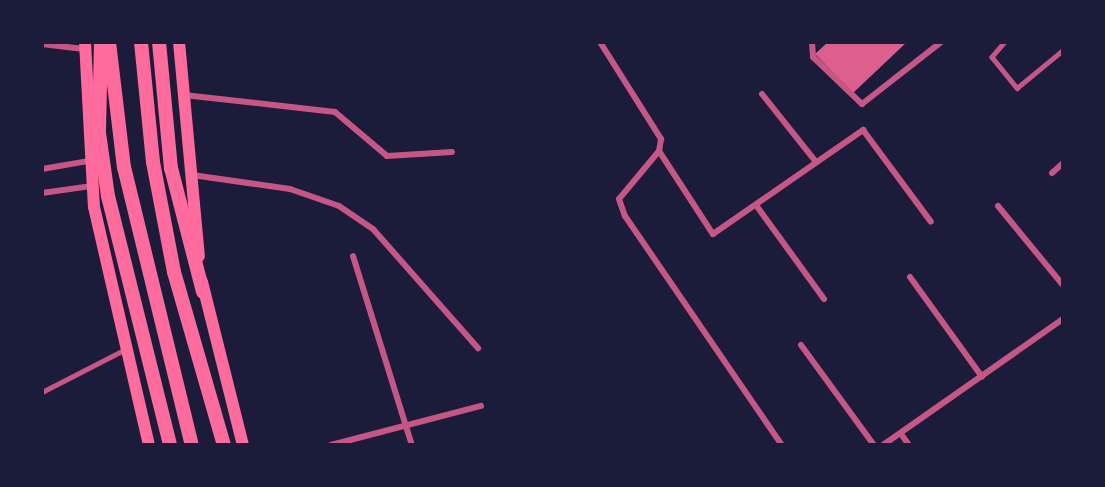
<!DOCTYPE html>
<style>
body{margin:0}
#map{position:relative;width:1105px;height:487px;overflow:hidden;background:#1b1b3a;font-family:Figtree,sans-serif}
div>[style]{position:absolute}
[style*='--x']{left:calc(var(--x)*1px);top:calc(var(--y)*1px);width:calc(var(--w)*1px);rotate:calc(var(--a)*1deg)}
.building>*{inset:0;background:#dd5f8e}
.service>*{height:4.5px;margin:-2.25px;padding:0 2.25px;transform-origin:2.25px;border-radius:2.25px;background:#c65784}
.minor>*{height:6px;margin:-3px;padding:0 3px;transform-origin:3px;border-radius:3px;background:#c65784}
.secondary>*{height:12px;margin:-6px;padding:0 6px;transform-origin:6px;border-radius:6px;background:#ff6b9d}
.primary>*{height:14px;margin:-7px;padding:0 7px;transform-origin:7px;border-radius:7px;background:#ff6b9d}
span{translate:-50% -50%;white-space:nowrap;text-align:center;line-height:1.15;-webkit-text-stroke:4.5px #1b1b3a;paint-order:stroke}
.frame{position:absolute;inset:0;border:44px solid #1b1b3a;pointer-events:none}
</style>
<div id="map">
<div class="building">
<i style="clip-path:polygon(828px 42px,907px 42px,853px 93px,815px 54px)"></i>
</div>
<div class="service">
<i style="--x:1005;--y:42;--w:20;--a:131"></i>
<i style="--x:992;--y:57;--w:40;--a:51"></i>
<i style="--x:1017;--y:88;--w:60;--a:-39.6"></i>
<i style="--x:42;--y:392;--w:92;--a:-27.1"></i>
</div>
<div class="minor">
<i style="--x:600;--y:42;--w:115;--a:57.8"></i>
<i style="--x:661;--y:139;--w:12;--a:99"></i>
<i style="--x:659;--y:151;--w:62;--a:129.8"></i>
<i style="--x:619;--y:199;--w:18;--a:71"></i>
<i style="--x:625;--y:216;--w:278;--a:55.6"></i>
<i style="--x:812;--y:42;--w:15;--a:86"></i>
<i style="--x:813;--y:57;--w:68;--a:43.8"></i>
<i style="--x:862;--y:104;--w:100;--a:-38.1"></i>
<i style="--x:42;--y:44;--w:42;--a:6.8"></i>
<i style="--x:762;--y:94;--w:87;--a:51.5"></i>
<i style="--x:184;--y:95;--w:152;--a:6.4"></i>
<i style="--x:335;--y:112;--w:68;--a:40.2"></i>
<i style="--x:387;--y:156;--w:65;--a:-3.5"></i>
<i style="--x:659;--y:151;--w:99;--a:57"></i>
<i style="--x:713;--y:234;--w:183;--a:-34.7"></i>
<i style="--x:863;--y:130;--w:114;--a:53.5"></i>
<i style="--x:42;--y:169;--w:48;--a:-9.7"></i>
<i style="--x:1052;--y:173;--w:15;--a:-42"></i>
<i style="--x:192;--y:175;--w:99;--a:8.1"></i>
<i style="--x:290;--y:189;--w:52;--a:19.1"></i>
<i style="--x:339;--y:206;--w:41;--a:34.1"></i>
<i style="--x:373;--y:229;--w:159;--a:48.6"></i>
<i style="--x:42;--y:193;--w:49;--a:-8.1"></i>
<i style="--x:756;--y:205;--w:116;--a:54.1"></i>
<i style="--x:998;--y:206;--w:102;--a:50.6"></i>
<i style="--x:353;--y:256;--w:198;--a:72.7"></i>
<i style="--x:910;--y:277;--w:123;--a:54.2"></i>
<i style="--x:801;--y:345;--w:124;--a:53.9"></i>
<i style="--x:901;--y:434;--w:14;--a:54"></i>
<i style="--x:331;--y:445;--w:155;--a:-14.6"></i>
<i style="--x:883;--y:445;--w:220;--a:-35"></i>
</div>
<div class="secondary">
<i style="--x:85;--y:42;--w:165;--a:86.9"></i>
<i style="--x:94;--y:207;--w:244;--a:77"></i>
<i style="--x:179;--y:42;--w:215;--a:84.7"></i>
<i style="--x:202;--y:282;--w:168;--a:75.9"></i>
</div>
<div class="primary">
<i style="--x:101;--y:42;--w:91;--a:91.3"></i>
<i style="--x:99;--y:133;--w:64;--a:81.9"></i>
<i style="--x:108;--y:196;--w:257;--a:76"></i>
<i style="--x:109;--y:42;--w:126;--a:83.2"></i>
<i style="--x:124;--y:167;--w:286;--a:76.3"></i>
<i style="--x:141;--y:42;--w:121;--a:84.3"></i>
<i style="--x:153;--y:162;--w:112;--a:79.2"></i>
<i style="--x:174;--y:272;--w:180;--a:73.9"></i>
<i style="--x:159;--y:42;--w:127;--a:84.6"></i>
<i style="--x:171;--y:168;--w:128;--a:75.5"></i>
</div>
<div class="frame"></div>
</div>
